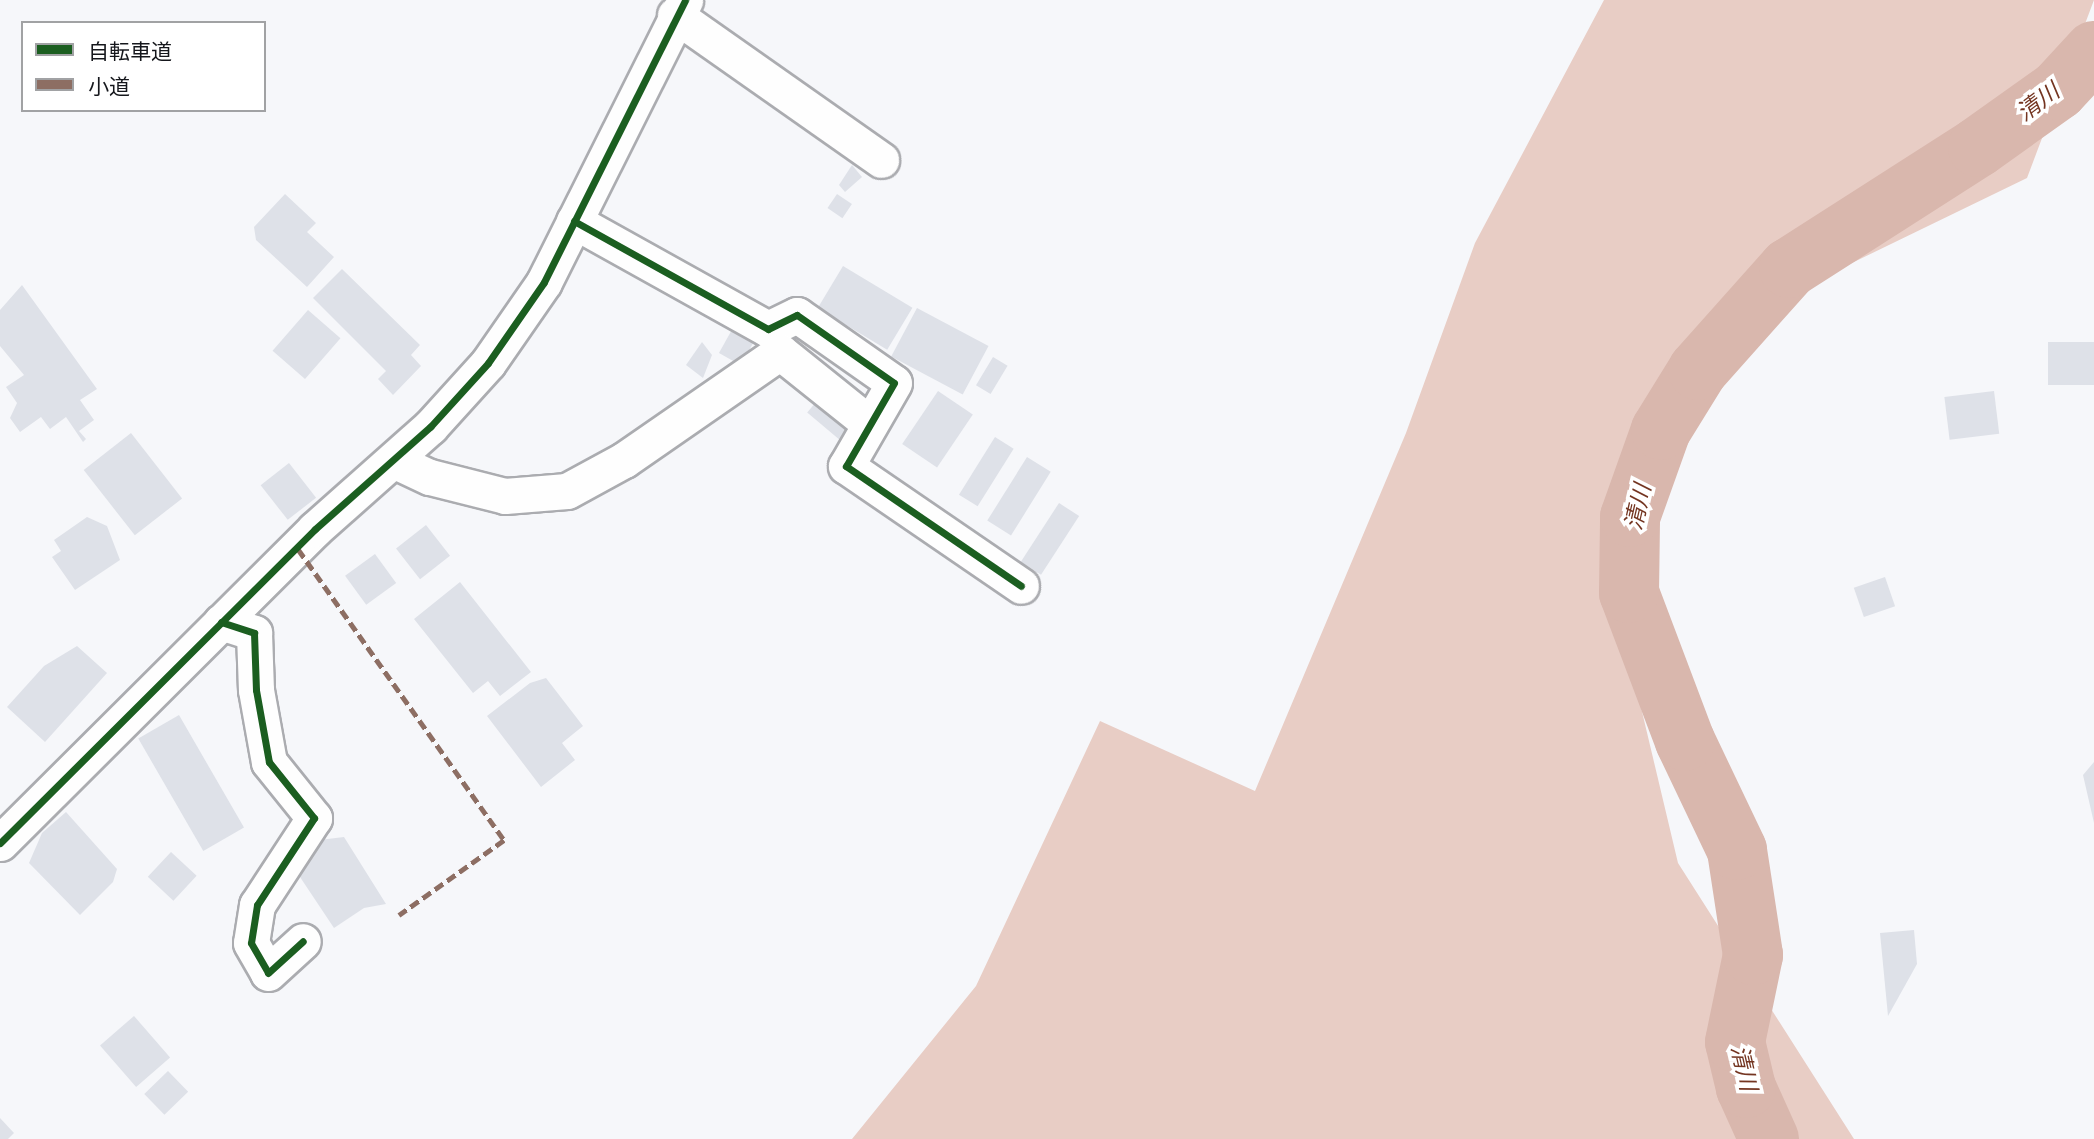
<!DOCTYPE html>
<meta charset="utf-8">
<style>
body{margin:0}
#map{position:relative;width:2094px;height:1139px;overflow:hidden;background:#f6f7fa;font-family:Quicksand,"Noto Sans JP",sans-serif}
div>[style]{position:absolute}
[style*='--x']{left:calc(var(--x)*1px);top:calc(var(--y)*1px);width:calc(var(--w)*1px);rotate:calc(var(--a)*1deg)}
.forest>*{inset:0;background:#e8cdc5}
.river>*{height:60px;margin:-30px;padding:0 30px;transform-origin:30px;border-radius:30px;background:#d9b7ad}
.building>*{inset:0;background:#dee1e8;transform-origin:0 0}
.roads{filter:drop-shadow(2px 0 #abacb0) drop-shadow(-2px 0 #abacb0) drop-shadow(0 2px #abacb0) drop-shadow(0 -2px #abacb0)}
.minor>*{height:35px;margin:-17.5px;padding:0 17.5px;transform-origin:17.5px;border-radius:17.5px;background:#fefefe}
.quiet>*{height:5px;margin-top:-2.5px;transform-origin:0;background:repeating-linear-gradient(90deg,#8d6e63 0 10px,transparent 0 15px)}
.cycleway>*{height:7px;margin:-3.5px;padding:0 3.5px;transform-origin:3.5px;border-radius:3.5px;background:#1b5e20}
span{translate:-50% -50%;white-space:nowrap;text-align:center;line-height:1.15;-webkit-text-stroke:7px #fff;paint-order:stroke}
.water-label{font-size:23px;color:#743521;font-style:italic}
.legend{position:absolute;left:21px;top:21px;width:245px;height:91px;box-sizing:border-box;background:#fff;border:2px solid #a1a2a4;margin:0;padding:9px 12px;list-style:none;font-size:21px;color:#15171c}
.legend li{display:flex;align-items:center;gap:14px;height:35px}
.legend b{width:35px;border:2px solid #a1a2a4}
</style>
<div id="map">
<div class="forest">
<i style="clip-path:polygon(1604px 0,2094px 0,2027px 178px,1687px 343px,1620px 619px,1678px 863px,1854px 1139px,852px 1139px,976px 986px,1100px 721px,1255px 791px,1406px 433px,1475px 243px)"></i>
</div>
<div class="river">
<i style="--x:1769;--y:1139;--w:56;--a:-114.3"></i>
<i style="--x:1746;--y:1088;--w:47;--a:-103.4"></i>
<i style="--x:1735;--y:1042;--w:89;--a:-78.3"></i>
<i style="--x:1753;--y:955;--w:106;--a:-98.7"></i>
<i style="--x:1737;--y:850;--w:121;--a:-115.5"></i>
<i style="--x:1685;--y:741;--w:158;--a:-110.7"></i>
<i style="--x:1629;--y:593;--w:76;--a:-89.2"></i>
<i style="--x:1630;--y:517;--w:92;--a:-70.4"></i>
<i style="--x:1661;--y:430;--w:70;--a:-58.3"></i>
<i style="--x:1698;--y:370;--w:137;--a:-48.3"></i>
<i style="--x:1789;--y:268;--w:224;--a:-32.6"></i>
<i style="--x:1978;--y:147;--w:98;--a:-35.5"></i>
<i style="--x:2058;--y:90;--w:53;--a:-47.3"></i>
</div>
<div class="building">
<i style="clip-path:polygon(852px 165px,862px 177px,845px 192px,839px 185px)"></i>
<i style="clip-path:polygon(285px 194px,316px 223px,307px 232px,334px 257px,307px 287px,256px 240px,254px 227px)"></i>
<i style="left:837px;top:194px;width:18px;height:17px;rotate:34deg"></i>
<i style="left:843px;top:266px;width:81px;height:49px;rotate:31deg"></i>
<i style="clip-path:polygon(342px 269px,420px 345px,411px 355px,421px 366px,393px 395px,378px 379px,386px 371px,313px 298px)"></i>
<i style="clip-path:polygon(22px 285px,97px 389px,80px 400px,94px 420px,79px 431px,86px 439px,83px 442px,66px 417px,50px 429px,41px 417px,20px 432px,10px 418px,17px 403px,6px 387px,24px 375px,0 346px,0 310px)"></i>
<i style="left:917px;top:308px;width:81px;height:55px;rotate:28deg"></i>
<i style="left:308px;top:310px;width:43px;height:54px;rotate:41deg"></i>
<i style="left:734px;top:326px;width:25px;height:31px;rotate:29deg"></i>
<i style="clip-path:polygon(702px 342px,712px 355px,703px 378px,686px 365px)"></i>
<i style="left:2094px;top:342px;width:43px;height:46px;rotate:90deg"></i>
<i style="left:993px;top:357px;width:17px;height:33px;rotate:31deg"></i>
<i style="left:938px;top:391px;width:42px;height:64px;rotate:34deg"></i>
<i style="left:1994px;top:391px;width:43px;height:50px;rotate:83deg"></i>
<i style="left:822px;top:395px;width:43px;height:23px;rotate:40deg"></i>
<i style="left:131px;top:433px;width:83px;height:60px;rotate:52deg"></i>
<i style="left:995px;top:437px;width:22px;height:68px;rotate:32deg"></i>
<i style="left:1027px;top:457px;width:28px;height:75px;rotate:32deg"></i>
<i style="left:289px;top:463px;width:44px;height:36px;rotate:52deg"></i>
<i style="left:1059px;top:503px;width:24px;height:70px;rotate:33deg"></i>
<i style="clip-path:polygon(87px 517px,107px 526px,120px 560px,75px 590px,52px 557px,61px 551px,54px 540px)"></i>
<i style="left:426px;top:525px;width:39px;height:38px;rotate:52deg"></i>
<i style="left:375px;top:554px;width:36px;height:37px;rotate:54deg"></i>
<i style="left:1885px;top:577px;width:31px;height:33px;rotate:71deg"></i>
<i style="clip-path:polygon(460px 582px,531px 672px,500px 696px,488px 681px,473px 693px,414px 619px)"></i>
<i style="clip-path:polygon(77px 646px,107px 673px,45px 742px,7px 707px,44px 666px)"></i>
<i style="clip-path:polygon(546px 678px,583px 726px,562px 743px,575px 760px,541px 787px,487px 716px,530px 683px)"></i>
<i style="left:179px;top:715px;width:130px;height:47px;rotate:60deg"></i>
<i style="clip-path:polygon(2094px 762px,2094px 823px,2083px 775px)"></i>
<i style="clip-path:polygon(66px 812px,117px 869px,113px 882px,80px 915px,29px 863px,42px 833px)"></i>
<i style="clip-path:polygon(344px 837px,386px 904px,364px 908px,334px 928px,292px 865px,311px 841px)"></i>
<i style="left:171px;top:852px;width:35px;height:34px;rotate:43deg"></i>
<i style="clip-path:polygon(1914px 930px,1917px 964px,1888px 1016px,1880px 933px)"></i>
<i style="left:134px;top:1016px;width:55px;height:45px;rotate:49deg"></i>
<i style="left:168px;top:1071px;width:29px;height:33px;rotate:46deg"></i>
<i style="clip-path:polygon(0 1118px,14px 1133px,8px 1139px,0 1139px)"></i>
</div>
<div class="roads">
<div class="minor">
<i style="--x:675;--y:15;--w:252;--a:35.1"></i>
<i style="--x:574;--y:221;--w:222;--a:29.1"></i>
<i style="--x:768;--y:329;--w:32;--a:-26"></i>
<i style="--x:797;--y:315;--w:118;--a:35"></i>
<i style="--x:894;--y:383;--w:96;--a:120"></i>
<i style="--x:846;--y:466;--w:212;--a:34.4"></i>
<i style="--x:395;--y:461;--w:38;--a:25"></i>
<i style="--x:430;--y:477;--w:77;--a:14.2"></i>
<i style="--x:505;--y:496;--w:62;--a:-4.6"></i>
<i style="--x:567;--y:491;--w:65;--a:-28.5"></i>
<i style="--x:624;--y:460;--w:190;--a:-34.7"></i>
<i style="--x:780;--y:352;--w:115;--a:38.7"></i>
<i style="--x:221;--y:622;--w:35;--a:18"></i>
<i style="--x:254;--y:633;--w:57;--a:88"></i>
<i style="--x:256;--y:690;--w:73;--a:79.8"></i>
<i style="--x:269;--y:762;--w:72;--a:51.2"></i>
<i style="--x:314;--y:818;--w:104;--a:123.2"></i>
<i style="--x:257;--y:905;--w:38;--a:99"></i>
<i style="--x:251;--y:943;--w:34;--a:60"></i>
<i style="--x:268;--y:973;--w:47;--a:-42.4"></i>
<i style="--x:0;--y:843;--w:445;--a:-44.9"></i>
<i style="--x:315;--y:529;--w:154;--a:-41.6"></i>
<i style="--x:430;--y:427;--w:86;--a:-47.8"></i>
<i style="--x:488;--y:363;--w:98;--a:-55.3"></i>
<i style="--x:544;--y:282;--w:315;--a:-63.4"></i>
</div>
</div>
<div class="quiet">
<i style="--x:298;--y:549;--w:357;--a:54.7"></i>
<i style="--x:504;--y:840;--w:129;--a:144.5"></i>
</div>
<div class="cycleway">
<i style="--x:574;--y:221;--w:222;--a:29.1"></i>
<i style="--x:768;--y:329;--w:32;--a:-26"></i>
<i style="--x:797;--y:315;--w:118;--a:35"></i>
<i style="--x:894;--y:383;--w:96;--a:120"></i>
<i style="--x:846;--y:466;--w:212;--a:34.4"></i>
<i style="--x:221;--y:622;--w:35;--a:18"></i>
<i style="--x:254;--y:633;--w:57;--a:88"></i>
<i style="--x:256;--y:690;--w:73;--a:79.8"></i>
<i style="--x:269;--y:762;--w:72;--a:51.2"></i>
<i style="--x:314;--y:818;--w:104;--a:123.2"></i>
<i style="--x:257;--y:905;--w:38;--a:99"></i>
<i style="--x:251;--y:943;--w:34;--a:60"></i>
<i style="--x:268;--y:973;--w:47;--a:-42.4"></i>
<i style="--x:0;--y:843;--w:445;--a:-44.9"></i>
<i style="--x:315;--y:529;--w:154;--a:-41.6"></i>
<i style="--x:430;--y:427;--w:86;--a:-47.8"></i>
<i style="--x:488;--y:363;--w:98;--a:-55.3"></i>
<i style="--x:544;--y:282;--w:315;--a:-63.4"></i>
</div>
<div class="water-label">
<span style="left:2038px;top:102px;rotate:-37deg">清川</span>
<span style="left:1638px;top:507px;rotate:-77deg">清川</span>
<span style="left:1744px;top:1068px;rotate:77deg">清川</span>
</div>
<ul class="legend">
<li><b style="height:9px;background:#1b5e20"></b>自転車道</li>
<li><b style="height:9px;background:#8d6e63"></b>小道</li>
</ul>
</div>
